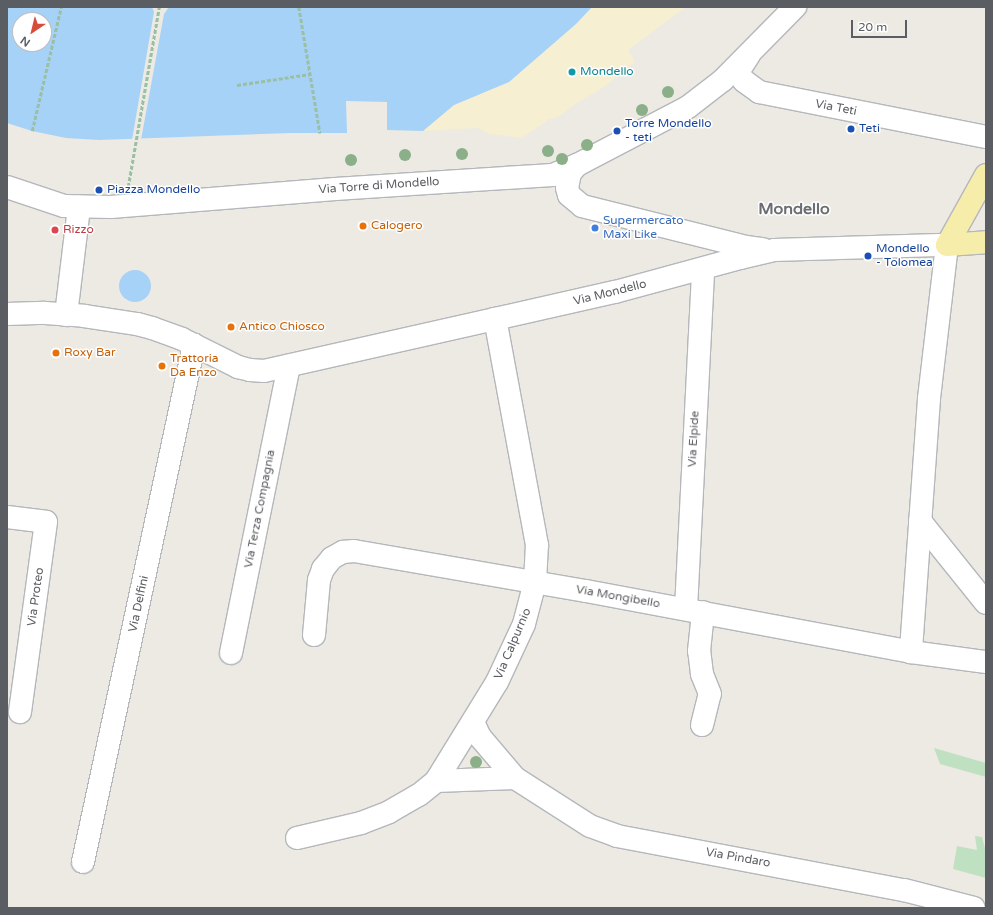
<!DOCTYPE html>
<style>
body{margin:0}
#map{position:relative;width:993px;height:915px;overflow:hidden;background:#eceae2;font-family:"Varela Round",sans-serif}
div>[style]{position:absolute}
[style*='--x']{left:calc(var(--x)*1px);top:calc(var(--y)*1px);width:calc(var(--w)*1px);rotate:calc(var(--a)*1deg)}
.green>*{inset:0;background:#c0e1c1}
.sand>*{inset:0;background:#f6efd2}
.water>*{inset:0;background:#a7d2f7}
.round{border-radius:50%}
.pier>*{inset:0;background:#eceae2}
.path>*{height:2.5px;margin-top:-1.25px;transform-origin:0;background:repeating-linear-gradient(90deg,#99bfa5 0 4px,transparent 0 6px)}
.roads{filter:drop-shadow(1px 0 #b4b7bb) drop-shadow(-1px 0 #b4b7bb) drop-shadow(0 1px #b4b7bb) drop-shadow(0 -1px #b4b7bb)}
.minor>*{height:22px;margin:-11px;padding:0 11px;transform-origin:11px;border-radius:11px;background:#fff}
.major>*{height:22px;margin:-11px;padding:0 11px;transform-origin:11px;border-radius:11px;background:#f7edab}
.trees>*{width:12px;height:12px;margin:-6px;border-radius:50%;background:#8baf89}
.dots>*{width:11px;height:11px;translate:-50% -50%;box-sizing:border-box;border:2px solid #fff;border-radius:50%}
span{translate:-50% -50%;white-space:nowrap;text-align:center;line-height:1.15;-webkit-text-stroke:3px #fff;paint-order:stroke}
.culture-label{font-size:12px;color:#0d838f}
.left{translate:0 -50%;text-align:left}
.street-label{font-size:12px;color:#5a5d61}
.transit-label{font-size:12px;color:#164399}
.shop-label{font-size:12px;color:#366cbe}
.food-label{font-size:12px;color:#c56008}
.health-label{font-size:12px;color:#be3a42}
.district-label{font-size:16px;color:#6b6f73;font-weight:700}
.frame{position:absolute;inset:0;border:8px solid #5a5d61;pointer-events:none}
.north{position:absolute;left:12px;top:12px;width:40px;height:40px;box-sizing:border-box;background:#fff;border:1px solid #bdbec0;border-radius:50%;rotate:215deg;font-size:11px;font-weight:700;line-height:16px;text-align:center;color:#5a5d61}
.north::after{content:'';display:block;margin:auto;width:14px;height:18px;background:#d94b3b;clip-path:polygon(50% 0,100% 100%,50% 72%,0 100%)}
.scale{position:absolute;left:851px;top:20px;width:56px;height:18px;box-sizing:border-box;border:2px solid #5a5d61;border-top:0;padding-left:5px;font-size:12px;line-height:14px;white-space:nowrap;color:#5a5d61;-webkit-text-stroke:3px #fff;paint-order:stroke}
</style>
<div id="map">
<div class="green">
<i style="clip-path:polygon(934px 748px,986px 763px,986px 777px,940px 764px)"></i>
<i style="clip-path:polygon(975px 836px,982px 837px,986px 852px,986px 878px,953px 869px,957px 846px,977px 850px)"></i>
</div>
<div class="sand">
<i style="clip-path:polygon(592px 7px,686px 7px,628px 50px,635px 62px,604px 87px,578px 102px,558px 117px,549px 119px,522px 138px,489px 134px,478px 128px,423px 131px,454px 105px,509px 82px,576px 24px)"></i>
</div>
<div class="water">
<i style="clip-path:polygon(evenodd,7px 7px,592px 7px,576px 24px,509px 82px,454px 105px,423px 131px,387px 130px,387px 102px,346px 101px,347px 133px,290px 133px,99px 140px,66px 138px,32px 131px,7px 123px,7px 7px,20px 20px,44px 20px,44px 44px,20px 44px,20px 20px)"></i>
<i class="round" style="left:119px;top:270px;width:32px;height:32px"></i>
</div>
<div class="pier">
<i style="clip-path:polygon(152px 7px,169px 7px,164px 14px,141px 140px,132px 140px,154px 12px)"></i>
</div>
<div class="path">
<i style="--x:299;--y:7;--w:128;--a:80.5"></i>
<i style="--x:237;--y:85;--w:74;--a:-8.6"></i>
<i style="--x:32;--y:131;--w:127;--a:-76.8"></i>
<i style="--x:128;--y:187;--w:183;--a:-80.2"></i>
</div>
<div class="roads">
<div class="minor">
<i style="--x:749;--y:55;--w:17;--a:123"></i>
<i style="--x:740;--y:69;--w:7;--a:90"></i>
<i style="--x:740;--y:76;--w:6;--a:51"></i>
<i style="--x:744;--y:81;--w:19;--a:36"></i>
<i style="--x:759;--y:92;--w:231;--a:11.2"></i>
<i style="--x:577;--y:165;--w:11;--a:131"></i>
<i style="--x:570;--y:173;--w:15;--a:101"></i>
<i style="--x:567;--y:188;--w:7;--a:74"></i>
<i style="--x:569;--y:195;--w:17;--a:40"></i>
<i style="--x:582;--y:206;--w:169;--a:14"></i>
<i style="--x:746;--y:247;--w:17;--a:7"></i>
<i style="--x:7;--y:187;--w:60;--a:18.4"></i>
<i style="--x:64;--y:206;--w:47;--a:1.2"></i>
<i style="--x:111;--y:207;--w:225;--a:-4.6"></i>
<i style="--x:335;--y:189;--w:218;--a:-3.7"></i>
<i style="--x:553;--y:175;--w:28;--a:-23"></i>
<i style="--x:579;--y:164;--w:123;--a:-27.6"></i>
<i style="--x:688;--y:107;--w:44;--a:-37.6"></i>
<i style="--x:723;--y:80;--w:103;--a:-45.4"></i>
<i style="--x:7;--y:314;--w:38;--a:-2"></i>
<i style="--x:45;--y:313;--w:39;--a:4"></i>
<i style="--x:84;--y:316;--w:54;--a:8.6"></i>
<i style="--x:137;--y:324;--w:16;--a:15"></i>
<i style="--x:152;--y:328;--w:32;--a:20"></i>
<i style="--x:182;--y:339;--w:63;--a:26.6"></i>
<i style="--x:238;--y:367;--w:12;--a:14"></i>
<i style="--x:250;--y:370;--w:14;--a:4"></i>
<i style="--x:264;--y:371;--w:360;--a:-12.7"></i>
<i style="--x:615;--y:292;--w:130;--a:-15.2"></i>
<i style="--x:740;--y:258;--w:35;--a:-13"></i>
<i style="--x:774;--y:250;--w:173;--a:-1.7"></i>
<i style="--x:947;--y:245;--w:155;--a:96.7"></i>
<i style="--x:929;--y:399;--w:254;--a:94.1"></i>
<i style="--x:66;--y:315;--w:109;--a:-83.1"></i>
<i style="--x:7;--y:517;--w:39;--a:7"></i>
<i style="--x:46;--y:522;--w:192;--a:97.8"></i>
<i style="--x:920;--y:521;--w:105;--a:51.2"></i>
<i style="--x:686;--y:609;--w:341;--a:-87.1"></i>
<i style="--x:314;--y:635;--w:55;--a:-84.8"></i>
<i style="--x:319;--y:580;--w:12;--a:-70"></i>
<i style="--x:323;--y:569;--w:14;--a:-51"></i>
<i style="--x:332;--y:558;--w:13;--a:-29"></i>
<i style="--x:343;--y:552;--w:11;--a:-5"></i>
<i style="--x:354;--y:551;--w:235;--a:9.8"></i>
<i style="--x:586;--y:591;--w:331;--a:10.6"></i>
<i style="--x:911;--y:652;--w:76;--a:7.6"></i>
<i style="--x:231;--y:653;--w:293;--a:-78.6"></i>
<i style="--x:473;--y:722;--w:17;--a:65"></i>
<i style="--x:480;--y:737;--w:54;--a:49.5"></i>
<i style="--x:515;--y:778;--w:89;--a:32.6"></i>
<i style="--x:590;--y:826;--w:29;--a:20"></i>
<i style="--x:617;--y:836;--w:292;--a:10.7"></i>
<i style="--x:904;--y:890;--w:72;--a:14.4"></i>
<i style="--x:702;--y:725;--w:32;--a:-76"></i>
<i style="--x:710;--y:694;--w:22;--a:-112"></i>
<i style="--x:702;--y:674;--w:23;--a:-97"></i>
<i style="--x:699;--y:651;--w:39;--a:-84"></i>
<i style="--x:436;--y:781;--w:79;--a:-2.2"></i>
<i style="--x:297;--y:838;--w:66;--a:-13.2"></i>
<i style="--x:361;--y:823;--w:30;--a:-21"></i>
<i style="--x:389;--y:812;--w:34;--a:-30"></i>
<i style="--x:419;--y:795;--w:22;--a:-39"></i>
<i style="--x:436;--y:781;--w:116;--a:-58.4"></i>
<i style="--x:497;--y:682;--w:64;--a:-65"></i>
<i style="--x:524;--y:624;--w:43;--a:-75.3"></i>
<i style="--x:535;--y:582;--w:37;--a:-87"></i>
<i style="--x:537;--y:545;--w:230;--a:-100.5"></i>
<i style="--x:83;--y:862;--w:529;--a:-77.88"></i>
</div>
<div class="major">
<i style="--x:947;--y:245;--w:80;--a:-60.9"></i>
<i style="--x:947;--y:245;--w:39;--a:-4"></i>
</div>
</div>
<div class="trees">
<i style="left:668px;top:92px"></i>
<i style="left:642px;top:110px"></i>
<i style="left:587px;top:145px"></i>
<i style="left:548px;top:151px"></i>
<i style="left:462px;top:154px"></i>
<i style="left:405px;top:155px"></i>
<i style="left:562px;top:159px"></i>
<i style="left:351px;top:160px"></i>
<i style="left:476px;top:762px"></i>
</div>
<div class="dots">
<i style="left:572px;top:72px;background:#0f9aa8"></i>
<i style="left:851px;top:129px;background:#1a4fb4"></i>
<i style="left:617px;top:131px;background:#1a4fb4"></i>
<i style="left:99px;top:190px;background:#1a4fb4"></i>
<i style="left:363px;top:226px;background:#e8710a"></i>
<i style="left:595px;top:228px;background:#3f7fe0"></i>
<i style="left:55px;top:230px;background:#e0444e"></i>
<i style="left:868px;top:256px;background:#1a4fb4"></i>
<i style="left:231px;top:327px;background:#e8710a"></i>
<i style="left:56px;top:353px;background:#e8710a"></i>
<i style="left:162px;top:366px;background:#e8710a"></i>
</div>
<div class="culture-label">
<span class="left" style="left:580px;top:72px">Mondello</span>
</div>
<div class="street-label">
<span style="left:836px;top:108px;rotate:11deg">Via Teti</span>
<span style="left:379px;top:186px;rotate:-4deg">Via Torre di Mondello</span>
<span style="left:610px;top:293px;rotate:-14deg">Via Mondello</span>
<span style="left:694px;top:439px;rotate:-87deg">Via Elpide</span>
<span style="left:260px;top:509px;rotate:-79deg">Via Terza Compagnia</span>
<span style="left:36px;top:597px;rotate:-82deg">Via Proteo</span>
<span style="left:618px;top:597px;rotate:10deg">Via Mongibello</span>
<span style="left:139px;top:604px;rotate:-78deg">Via Delfini</span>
<span style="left:513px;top:644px;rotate:-67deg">Via Calpurnio</span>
<span style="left:738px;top:858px;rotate:10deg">Via Pindaro</span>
</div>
<div class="transit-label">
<span class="left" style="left:625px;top:131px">Torre Mondello<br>- teti</span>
<span class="left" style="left:859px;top:129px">Teti</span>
<span class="left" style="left:107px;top:190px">Piazza Mondello</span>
<span class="left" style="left:876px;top:256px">Mondello<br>- Tolomea</span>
</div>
<div class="shop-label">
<span class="left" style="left:603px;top:228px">Supermercato<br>Maxi Like</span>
</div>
<div class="food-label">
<span class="left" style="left:371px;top:226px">Calogero</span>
<span class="left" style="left:239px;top:327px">Antico Chiosco</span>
<span class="left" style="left:64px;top:353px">Roxy Bar</span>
<span class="left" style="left:170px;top:366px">Trattoria<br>Da Enzo</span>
</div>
<div class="health-label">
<span class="left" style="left:63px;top:230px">Rizzo</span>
</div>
<div class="district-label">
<span style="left:794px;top:209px">Mondello</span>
</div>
<div class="frame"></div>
<div class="north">N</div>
<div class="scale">20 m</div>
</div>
